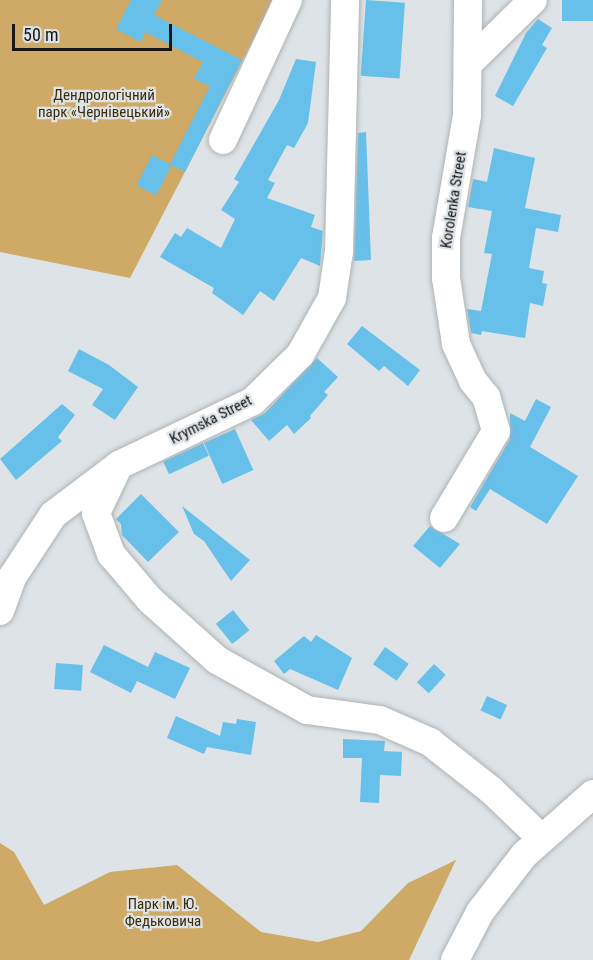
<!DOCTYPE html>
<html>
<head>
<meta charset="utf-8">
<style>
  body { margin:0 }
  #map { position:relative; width:593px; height:960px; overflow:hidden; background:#dde3e6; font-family:"Roboto Condensed",sans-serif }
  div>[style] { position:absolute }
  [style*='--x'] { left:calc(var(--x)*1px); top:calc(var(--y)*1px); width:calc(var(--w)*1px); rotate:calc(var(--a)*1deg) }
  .green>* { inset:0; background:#cfa966 }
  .building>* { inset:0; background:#66c0e9; transform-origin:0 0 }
  .roads { filter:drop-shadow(0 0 2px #adb2b5) drop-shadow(0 0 2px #adb2b5) }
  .minor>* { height:28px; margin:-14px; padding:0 14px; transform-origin:14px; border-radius:14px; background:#fff }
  span { translate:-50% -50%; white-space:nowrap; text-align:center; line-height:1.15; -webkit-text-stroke:4.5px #dde3e6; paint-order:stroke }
  .park-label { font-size:15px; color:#3c2b09 }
  .street-label { font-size:15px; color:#141617 }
  .scale { position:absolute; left:12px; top:24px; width:160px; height:27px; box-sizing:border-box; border:3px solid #141617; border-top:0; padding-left:8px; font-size:18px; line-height:21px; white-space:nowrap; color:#141617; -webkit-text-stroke:4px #dde3e6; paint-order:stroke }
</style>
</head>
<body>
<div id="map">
  <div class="green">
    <i style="clip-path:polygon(0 0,274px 0,130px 278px,0 252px)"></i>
    <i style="clip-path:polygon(0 843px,14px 852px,44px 905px,110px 872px,177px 865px,261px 932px,318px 942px,361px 931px,408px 883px,456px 860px,409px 960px,0 960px)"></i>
  </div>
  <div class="building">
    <i style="clip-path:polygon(131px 0,162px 0,154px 15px,242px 60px,185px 172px,170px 164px,210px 86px,194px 79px,203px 62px,145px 32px,141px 42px,116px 29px)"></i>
    <i style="left:366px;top:0;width:39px;height:76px;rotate:4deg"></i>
    <i style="left:562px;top:0;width:31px;height:21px"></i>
    <i style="clip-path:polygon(538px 19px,552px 28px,542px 45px,547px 48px,513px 106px,495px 96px,526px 33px)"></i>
    <i style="clip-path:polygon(296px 59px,316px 62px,308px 123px,294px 148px,287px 145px,268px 180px,275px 183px,267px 198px,315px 215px,311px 227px,323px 231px,320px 266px,301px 258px,274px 301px,260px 291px,243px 315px,212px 293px,214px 288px,160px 257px,175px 233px,181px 237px,187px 228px,221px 248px,235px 219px,221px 210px,239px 182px,234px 179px,279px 100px)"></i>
    <i style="clip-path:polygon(366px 132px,371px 260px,354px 261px,358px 133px)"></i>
    <i style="clip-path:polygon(494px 148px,535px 158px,525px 208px,561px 215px,558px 232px,536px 228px,529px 268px,544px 271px,542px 283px,547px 284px,543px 306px,530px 303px,525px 338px,482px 331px,481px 335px,471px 333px,467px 309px,481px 311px,492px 254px,484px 253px,492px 211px,468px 207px,473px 179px,487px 182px)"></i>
    <i style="left:152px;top:155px;width:22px;height:34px;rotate:27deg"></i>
    <i style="clip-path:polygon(362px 326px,420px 370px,408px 386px,384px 366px,379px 371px,347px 344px)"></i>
    <i style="clip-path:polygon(79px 349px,109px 365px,138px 387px,115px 420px,92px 405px,103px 389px,68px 371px)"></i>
    <i style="clip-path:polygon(317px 358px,338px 377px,324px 392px,328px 395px,310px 416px,311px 418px,294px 434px,287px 425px,269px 441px,251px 420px,265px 413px)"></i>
    <i style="clip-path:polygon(536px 399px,551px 407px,530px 447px,578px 476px,547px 524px,490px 489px,476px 511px,470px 507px,510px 439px,510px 413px,525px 421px)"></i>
    <i style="clip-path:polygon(62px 404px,75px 415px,58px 437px,62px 441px,16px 480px,0 459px)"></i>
    <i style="left:235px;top:429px;width:45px;height:34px;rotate:66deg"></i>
    <i style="left:203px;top:443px;width:14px;height:44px;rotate:65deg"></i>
    <i style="clip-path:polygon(141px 494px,179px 532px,148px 562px,122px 535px,121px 524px,116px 519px)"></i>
    <i style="clip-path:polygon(182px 506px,250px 560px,231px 581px,204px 541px,194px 534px)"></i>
    <i style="clip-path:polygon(430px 526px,460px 544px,440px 568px,413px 546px)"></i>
    <i style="left:233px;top:610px;width:26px;height:22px;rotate:51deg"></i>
    <i style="clip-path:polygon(316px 635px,352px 658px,338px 690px,290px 669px,284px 674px,274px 661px,304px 636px,311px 642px)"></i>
    <i style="clip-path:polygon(104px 645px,148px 667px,155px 652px,190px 668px,175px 699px,137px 681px,131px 693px,90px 672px)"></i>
    <i style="left:385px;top:647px;width:29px;height:21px;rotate:35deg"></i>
    <i style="left:56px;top:663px;width:27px;height:26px;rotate:4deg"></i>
    <i style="left:434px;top:664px;width:16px;height:25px;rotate:43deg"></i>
    <i style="left:487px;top:696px;width:22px;height:16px;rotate:24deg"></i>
    <i style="clip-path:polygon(176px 716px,220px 736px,223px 722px,236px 724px,237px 719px,256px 722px,251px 755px,207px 747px,204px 754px,167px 738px)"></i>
    <i style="clip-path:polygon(343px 739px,385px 741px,384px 751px,402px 752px,401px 776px,380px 775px,379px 803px,360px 802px,362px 758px,343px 758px)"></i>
  </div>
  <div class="roads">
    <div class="minor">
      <i style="--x:470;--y:62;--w:88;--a:-44.5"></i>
      <i style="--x:223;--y:140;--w:154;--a:-65.1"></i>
      <i style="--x:116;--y:471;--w:47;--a:115.5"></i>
      <i style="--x:96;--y:513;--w:44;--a:69.9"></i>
      <i style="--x:111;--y:554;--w:60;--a:49.7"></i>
      <i style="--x:150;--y:600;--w:90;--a:41.8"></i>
      <i style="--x:217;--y:660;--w:103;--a:29.1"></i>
      <i style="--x:307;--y:710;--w:74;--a:7.8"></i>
      <i style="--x:380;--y:720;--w:55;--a:23.7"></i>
      <i style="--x:430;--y:742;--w:78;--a:38.2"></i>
      <i style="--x:491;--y:790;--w:69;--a:43.8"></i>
      <i style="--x:444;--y:518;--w:101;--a:-59.1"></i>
      <i style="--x:496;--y:431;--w:35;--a:-106"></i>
      <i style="--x:486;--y:397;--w:21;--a:-129"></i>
      <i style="--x:473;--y:381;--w:41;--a:-114.7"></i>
      <i style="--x:456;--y:344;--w:67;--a:-98.6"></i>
      <i style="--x:446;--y:278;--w:40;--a:-90"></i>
      <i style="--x:446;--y:238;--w:125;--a:-80.3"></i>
      <i style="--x:467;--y:115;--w:115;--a:-89.5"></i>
      <i style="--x:0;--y:611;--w:37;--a:-70"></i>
      <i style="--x:13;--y:576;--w:73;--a:-56.7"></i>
      <i style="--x:53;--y:515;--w:83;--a:-37.1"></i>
      <i style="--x:119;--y:465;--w:148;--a:-25.5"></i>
      <i style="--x:253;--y:401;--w:66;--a:-44.4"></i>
      <i style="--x:300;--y:355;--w:65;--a:-60.7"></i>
      <i style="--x:332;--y:298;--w:48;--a:-81.5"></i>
      <i style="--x:339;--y:251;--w:251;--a:-88.6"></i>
      <i style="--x:455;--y:960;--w:54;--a:-62.5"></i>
      <i style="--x:480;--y:912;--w:72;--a:-52.3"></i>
      <i style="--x:524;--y:855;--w:92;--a:-41.5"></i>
    </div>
  </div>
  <div class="park-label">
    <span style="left:104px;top:104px">Дендрологічний<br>парк «Чернівецький»</span>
    <span style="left:163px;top:913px">Парк ім. Ю.<br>Федьковича</span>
  </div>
  <div class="street-label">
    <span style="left:454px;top:200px;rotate:-81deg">Korolenka Street</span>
    <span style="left:211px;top:420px;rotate:-27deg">Krymska Street</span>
  </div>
  <div class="scale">50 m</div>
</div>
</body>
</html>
